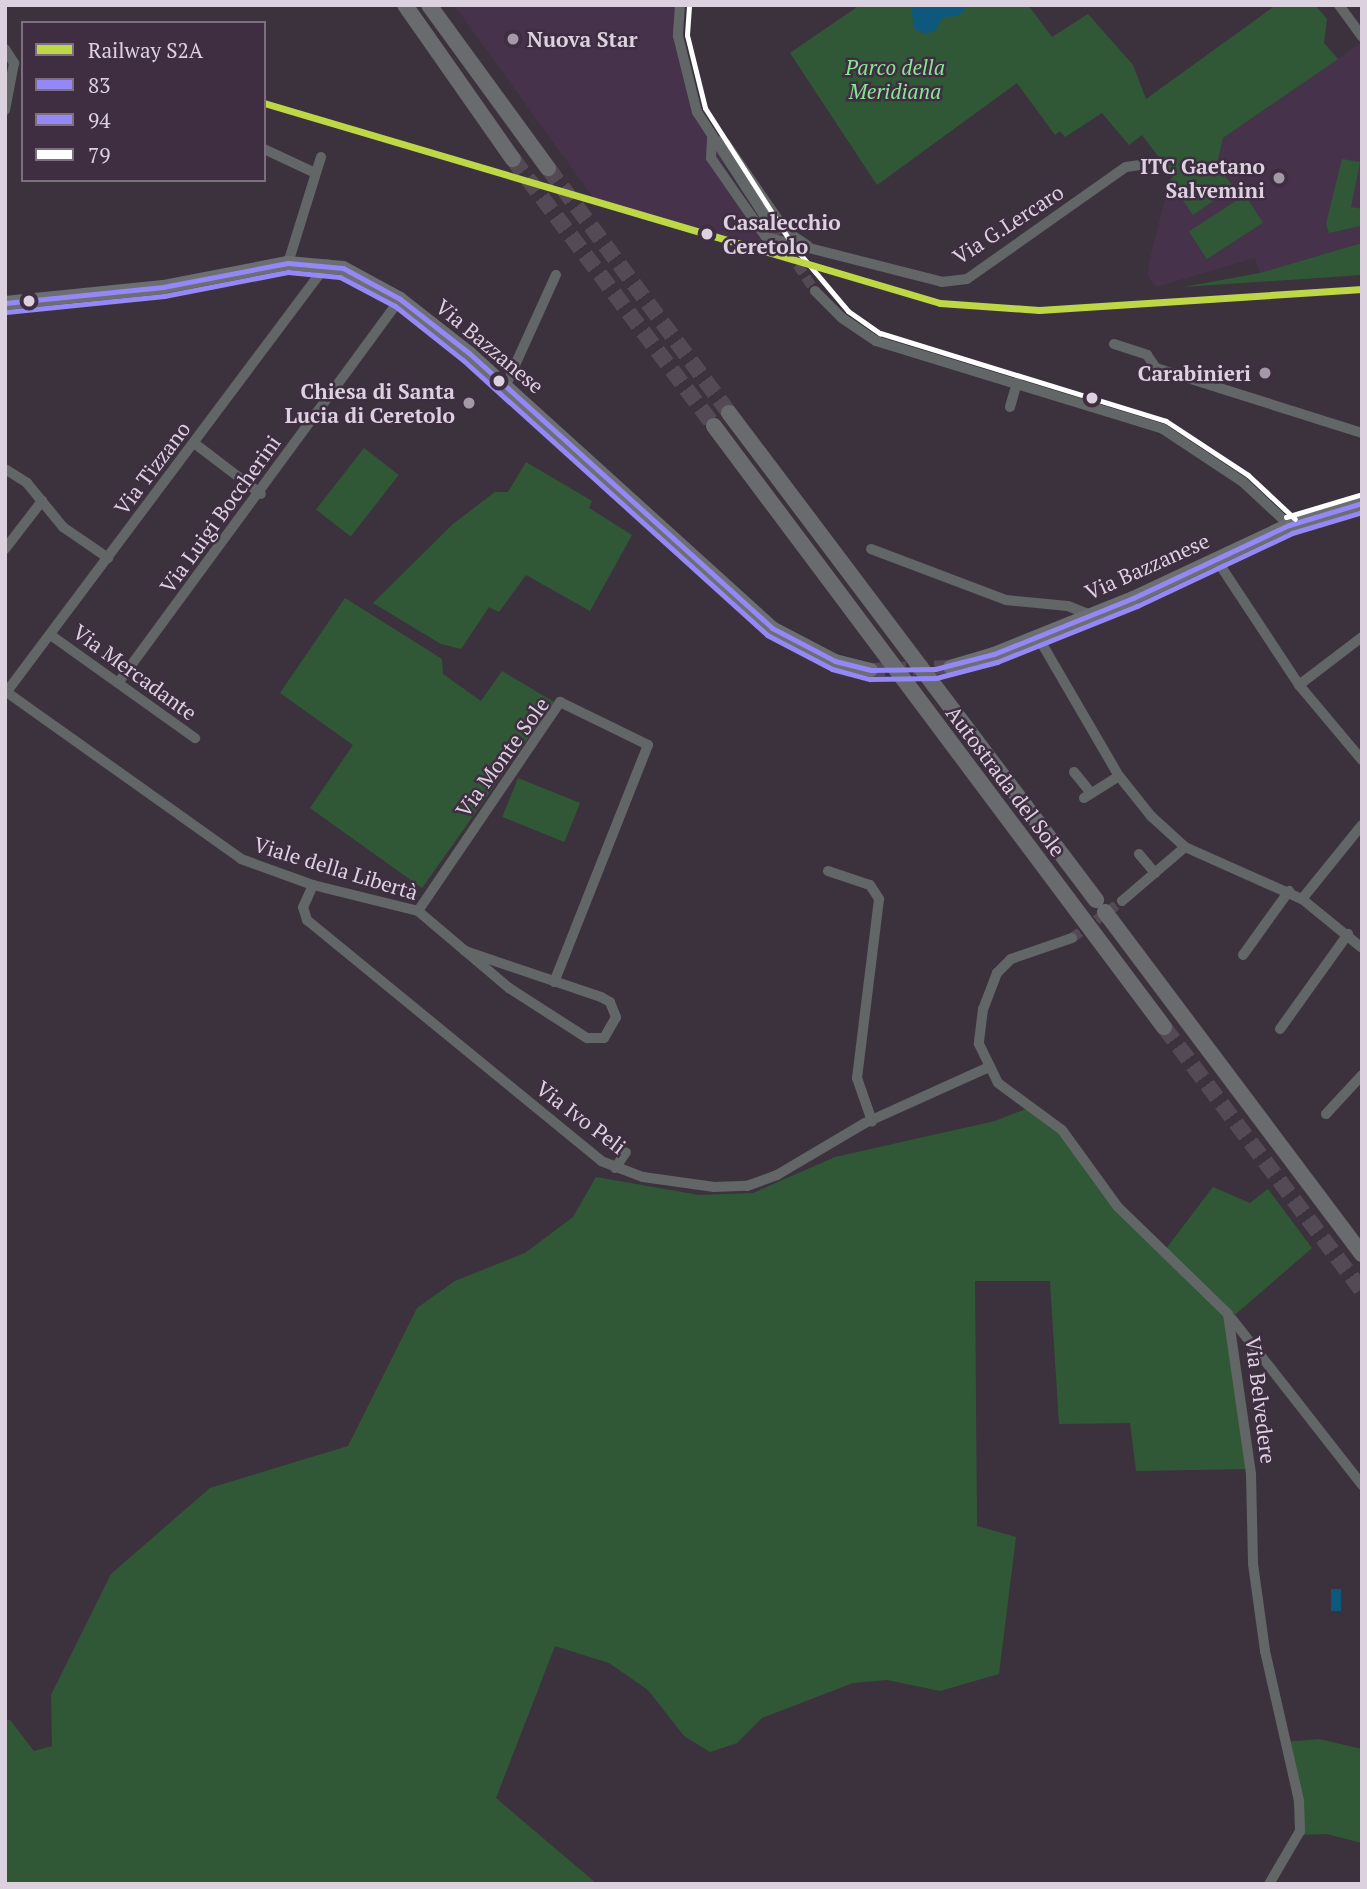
<!DOCTYPE html>
<html>
<head>
<meta charset="utf-8">
<style>
  body { margin:0 }
  #map { position:relative; width:1367px; height:1889px; overflow:hidden; background:#3c323e; font-family:"PT Serif",serif }
  div>[style] { position:absolute }
  [style*='--x'] { left:calc(var(--x)*1px); top:calc(var(--y)*1px); width:calc(var(--w)*1px); rotate:calc(var(--a)*1deg) }
  .built>* { inset:0; background:#46324a }
  .green>* { inset:0; background:#315836; transform-origin:0 0 }
  .water>* { inset:0; background:#0f587d; transform-origin:0 0 }
  .minor-tunnel>* { height:10px; margin-top:-5px; transform-origin:0; background:repeating-linear-gradient(90deg,#544a56 0 10px,transparent 0 15px) }
  .major-tunnel>* { height:14px; margin-top:-7px; transform-origin:0; background:repeating-linear-gradient(90deg,#544a56 0 14px,transparent 0 21px) }
  .highway-tunnel>* { height:16px; margin-top:-8px; transform-origin:0; background:repeating-linear-gradient(90deg,#544a56 0 16px,transparent 0 24px) }
  .minor>* { height:10px; margin:-5px; padding:0 5px; transform-origin:5px; border-radius:5px; background:#636667 }
  .major>* { height:14px; margin:-7px; padding:0 7px; transform-origin:7px; border-radius:7px; background:#6c6e71 }
  .highway>* { height:16px; margin:-8px; padding:0 8px; transform-origin:8px; border-radius:8px; background:#6a6b6e }
  .bus-1>* { height:5px; margin:-2.5px; padding:0 2.5px; transform-origin:2.5px; border-radius:2.5px; background:#9488f6 }
  .bus-2>* { height:5px; margin:-2.5px; padding:0 2.5px; transform-origin:2.5px; border-radius:2.5px; background:#9488f6 }
  .bus-3>* { height:5px; margin:-2.5px; padding:0 2.5px; transform-origin:2.5px; border-radius:2.5px; background:#fff }
  .rail-1>* { height:7px; margin:-3.5px; padding:0 3.5px; transform-origin:3.5px; border-radius:3.5px; background:#bed747 }
  .dots>* { width:19px; height:19px; translate:-50% -50%; box-sizing:border-box; border:4px solid #3f2e42; border-radius:50% }
  span { translate:-50% -50%; white-space:nowrap; text-align:center; line-height:1.15; -webkit-text-stroke:5px #3f2e42; paint-order:stroke }
  .poi-label { font-size:21px; color:#dcd1de; font-weight:700 }
  .left { translate:0 -50%; text-align:left }
  .right { translate:-100% -50%; text-align:right }
  .park-label { font-size:21px; color:#88e793; font-style:italic }
  .stop-label { font-size:21px; color:#dcd1de; font-weight:700 }
  .street-label { font-size:21px; color:#dcd1de }
  .frame { position:absolute; inset:0; border:7px solid #dcd1de; pointer-events:none }
  .legend { position:absolute; left:21px; top:21px; width:245px; height:161px; box-sizing:border-box; background:#3f2e42; border:2px solid #7e6f80; margin:0; padding:9px 12px; list-style:none; font-size:21px; color:#dcd1de }
  .legend li { display:flex; align-items:center; gap:14px; height:35px }
  .legend b { width:35px; border:2px solid #7e6f80 }
</style>
</head>
<body>
<div id="map">
  <div class="built">
    <i style="clip-path:polygon(454px 5px,676px 5px,674px 43px,696px 108px,726px 170px,791px 264px,597px 203px)"></i>
    <i style="clip-path:polygon(1362px 42px,1362px 243px,1260px 273px,1255px 258px,1156px 287px,1148px 276px,1149px 262px,1166px 195px,1217px 164px,1223px 138px)"></i>
  </div>
  <div class="green">
    <i style="clip-path:polygon(860px 5px,1028px 5px,1052px 37px,1088px 14px,1133px 65px,1146px 99px,1276px 5px,1315px 5px,1327px 19px,1324px 43px,1338px 59px,1223px 138px,1217px 164px,1233px 187px,1193px 215px,1177px 192px,1165px 187px,1173px 176px,1142px 135px,1129px 145px,1102px 113px,1065px 137px,1060px 131px,1055px 135px,1017px 83px,877px 185px,790px 53px)"></i>
    <i style="clip-path:polygon(1342px 159px,1360px 162px,1351px 207px,1362px 209px,1362px 231px,1360px 226px,1329px 233px,1326px 224px)"></i>
    <i style="left:1245px;top:195px;width:33px;height:67px;rotate:57deg"></i>
    <i style="clip-path:polygon(1362px 243px,1362px 275px,1183px 287px,1260px 273px)"></i>
    <i style="left:364px;top:448px;width:44px;height:78px;rotate:38deg"></i>
    <i style="clip-path:polygon(526px 462px,592px 501px,589px 508px,632px 535px,590px 611px,526px 575px,499px 612px,489px 607px,461px 649px,441px 644px,373px 603px,453px 524px,495px 492px,508px 492px)"></i>
    <i style="clip-path:polygon(345px 598px,442px 659px,443px 674px,481px 701px,502px 671px,554px 702px,422px 888px,310px 808px,353px 745px,280px 693px)"></i>
    <i style="left:518px;top:778px;width:67px;height:42px;rotate:22deg"></i>
    <i style="clip-path:polygon(1031px 1107px,1061px 1129px,1162px 1254px,1213px 1187px,1250px 1203px,1268px 1189px,1312px 1248px,1230px 1319px,1249px 1469px,1136px 1471px,1130px 1423px,1059px 1424px,1050px 1281px,975px 1281px,977px 1526px,1016px 1537px,999px 1674px,940px 1691px,887px 1680px,853px 1683px,762px 1718px,737px 1743px,710px 1752px,684px 1736px,648px 1690px,609px 1663px,555px 1646px,496px 1798px,597px 1884px,5px 1884px,5px 1720px,10px 1720px,34px 1751px,52px 1746px,51px 1695px,111px 1574px,210px 1488px,348px 1446px,417px 1308px,455px 1281px,525px 1253px,573px 1217px,596px 1177px,699px 1195px,753px 1193px,835px 1157px,995px 1121px)"></i>
    <i style="clip-path:polygon(1319px 1739px,1362px 1749px,1362px 1843px,1327px 1834px,1299px 1835px,1284px 1742px)"></i>
  </div>
  <div class="water">
    <i style="clip-path:polygon(911px 5px,969px 5px,958px 16px,943px 17px,936px 30px,926px 34px,914px 29px)"></i>
    <i style="left:1331px;top:1589px;width:10px;height:22px"></i>
  </div>
  <div class="minor-tunnel">
    <i style="--x:764;--y:215;--w:92;--a:56.1"></i>
    <i style="--x:1072;--y:938;--w:62;--a:-36.5"></i>
  </div>
  <div class="major-tunnel">
    <i style="--x:871;--y:670;--w:79;--a:-2.2"></i>
  </div>
  <div class="highway-tunnel">
    <i style="--x:513;--y:159;--w:334;--a:53"></i>
    <i style="--x:548;--y:168;--w:305;--a:53.5"></i>
    <i style="--x:1164;--y:1027;--w:330;--a:53.1"></i>
  </div>
  <div class="minor">
    <i style="--x:680;--y:5;--w:31;--a:94"></i>
    <i style="--x:678;--y:36;--w:78;--a:76"></i>
    <i style="--x:697;--y:112;--w:123;--a:57"></i>
    <i style="--x:1339;--y:5;--w:39;--a:54"></i>
    <i style="--x:5;--y:49;--w:17;--a:57"></i>
    <i style="--x:14;--y:63;--w:48;--a:100.8"></i>
    <i style="--x:264;--y:149;--w:56;--a:25.2"></i>
    <i style="--x:808;--y:246;--w:27;--a:-146"></i>
    <i style="--x:786;--y:231;--w:106;--a:-124.6"></i>
    <i style="--x:726;--y:144;--w:15;--a:-160"></i>
    <i style="--x:712;--y:139;--w:19;--a:93"></i>
    <i style="--x:711;--y:158;--w:96;--a:55.2"></i>
    <i style="--x:766;--y:237;--w:182;--a:14.3"></i>
    <i style="--x:942;--y:282;--w:25;--a:-7"></i>
    <i style="--x:967;--y:279;--w:194;--a:-35.2"></i>
    <i style="--x:1126;--y:167;--w:14;--a:-8"></i>
    <i style="--x:288;--y:263;--w:111;--a:-72.7"></i>
    <i style="--x:815;--y:291;--w:38;--a:45"></i>
    <i style="--x:842;--y:318;--w:41;--a:34.1"></i>
    <i style="--x:876;--y:341;--w:300;--a:17"></i>
    <i style="--x:1163;--y:429;--w:96;--a:33.5"></i>
    <i style="--x:1243;--y:482;--w:63;--a:43.1"></i>
    <i style="--x:1114;--y:344;--w:35;--a:18"></i>
    <i style="--x:1147;--y:355;--w:16;--a:55"></i>
    <i style="--x:1156;--y:368;--w:216;--a:17.5"></i>
    <i style="--x:506;--y:385;--w:121;--a:-65.6"></i>
    <i style="--x:1010;--y:407;--w:26;--a:-74"></i>
    <i style="--x:194;--y:443;--w:84;--a:37.3"></i>
    <i style="--x:5;--y:469;--w:26;--a:32"></i>
    <i style="--x:27;--y:483;--w:57;--a:50.7"></i>
    <i style="--x:63;--y:527;--w:55;--a:34.6"></i>
    <i style="--x:5;--y:549;--w:61;--a:-52.4"></i>
    <i style="--x:871;--y:549;--w:144;--a:20.7"></i>
    <i style="--x:1006;--y:600;--w:62;--a:5.5"></i>
    <i style="--x:1068;--y:606;--w:24;--a:22"></i>
    <i style="--x:1216;--y:559;--w:151;--a:56.6"></i>
    <i style="--x:1299;--y:685;--w:98;--a:50"></i>
    <i style="--x:52;--y:636;--w:176;--a:35.5"></i>
    <i style="--x:1038;--y:637;--w:161;--a:59.8"></i>
    <i style="--x:1119;--y:776;--w:51;--a:51.3"></i>
    <i style="--x:1151;--y:816;--w:46;--a:42.4"></i>
    <i style="--x:1185;--y:847;--w:128;--a:24"></i>
    <i style="--x:1302;--y:899;--w:77;--a:39.2"></i>
    <i style="--x:118;--y:683;--w:476;--a:-53.7"></i>
    <i style="--x:1299;--y:685;--w:79;--a:-37.3"></i>
    <i style="--x:5;--y:691;--w:290;--a:35.4"></i>
    <i style="--x:241;--y:859;--w:77;--a:19.9"></i>
    <i style="--x:313;--y:885;--w:108;--a:13.9"></i>
    <i style="--x:418;--y:911;--w:119;--a:40.2"></i>
    <i style="--x:509;--y:988;--w:93;--a:32.7"></i>
    <i style="--x:587;--y:1038;--w:17;--a:0"></i>
    <i style="--x:604;--y:1038;--w:24;--a:-60"></i>
    <i style="--x:616;--y:1017;--w:16;--a:-112"></i>
    <i style="--x:610;--y:1002;--w:10;--a:-151"></i>
    <i style="--x:601;--y:997;--w:144;--a:-161.3"></i>
    <i style="--x:5;--y:694;--w:537;--a:-53.17"></i>
    <i style="--x:1074;--y:772;--w:27;--a:51"></i>
    <i style="--x:1084;--y:798;--w:41;--a:-32.2"></i>
    <i style="--x:1139;--y:854;--w:25;--a:50"></i>
    <i style="--x:828;--y:871;--w:44;--a:18.4"></i>
    <i style="--x:870;--y:885;--w:17;--a:57"></i>
    <i style="--x:879;--y:899;--w:180;--a:97"></i>
    <i style="--x:857;--y:1078;--w:46;--a:70.8"></i>
    <i style="--x:313;--y:885;--w:24;--a:114"></i>
    <i style="--x:303;--y:907;--w:14;--a:73"></i>
    <i style="--x:307;--y:920;--w:380;--a:39.3"></i>
    <i style="--x:601;--y:1161;--w:45;--a:20.9"></i>
    <i style="--x:643;--y:1177;--w:72;--a:8"></i>
    <i style="--x:714;--y:1187;--w:33;--a:-2"></i>
    <i style="--x:747;--y:1186;--w:32;--a:-20"></i>
    <i style="--x:777;--y:1175;--w:102;--a:-30.6"></i>
    <i style="--x:865;--y:1123;--w:134;--a:-24.3"></i>
    <i style="--x:1302;--y:899;--w:95;--a:-51"></i>
    <i style="--x:1122;--y:901;--w:83;--a:-40.6"></i>
    <i style="--x:418;--y:911;--w:253;--a:-55.8"></i>
    <i style="--x:560;--y:702;--w:98;--a:26"></i>
    <i style="--x:648;--y:745;--w:255;--a:111.6"></i>
    <i style="--x:1072;--y:938;--w:65;--a:161"></i>
    <i style="--x:1011;--y:959;--w:20;--a:135"></i>
    <i style="--x:997;--y:973;--w:39;--a:111"></i>
    <i style="--x:983;--y:1009;--w:35;--a:97"></i>
    <i style="--x:979;--y:1044;--w:43;--a:64"></i>
    <i style="--x:998;--y:1083;--w:79;--a:36.3"></i>
    <i style="--x:1062;--y:1130;--w:95;--a:54"></i>
    <i style="--x:1118;--y:1207;--w:153;--a:44.2"></i>
    <i style="--x:1228;--y:1314;--w:162;--a:81.8"></i>
    <i style="--x:1251;--y:1474;--w:90;--a:88.7"></i>
    <i style="--x:1253;--y:1564;--w:88;--a:82.1"></i>
    <i style="--x:1265;--y:1651;--w:154;--a:77.2"></i>
    <i style="--x:1299;--y:1801;--w:30;--a:88"></i>
    <i style="--x:1300;--y:1831;--w:61;--a:120.3"></i>
    <i style="--x:1243;--y:955;--w:79;--a:-54.3"></i>
    <i style="--x:1280;--y:1029;--w:117;--a:-54.4"></i>
    <i style="--x:1326;--y:1114;--w:53;--a:-47.3"></i>
    <i style="--x:615;--y:1168;--w:19;--a:-55"></i>
    <i style="--x:1232;--y:1319;--w:211;--a:51.9"></i>
  </div>
  <div class="major">
    <i style="--x:5;--y:303;--w:159;--a:-5.8"></i>
    <i style="--x:163;--y:287;--w:127;--a:-10.9"></i>
    <i style="--x:288;--y:263;--w:55;--a:5.2"></i>
    <i style="--x:343;--y:268;--w:65;--a:28.5"></i>
    <i style="--x:400;--y:299;--w:88;--a:38"></i>
    <i style="--x:469;--y:353;--w:409;--a:42.2"></i>
    <i style="--x:772;--y:628;--w:71;--a:27.6"></i>
    <i style="--x:835;--y:661;--w:37;--a:14"></i>
    <i style="--x:950;--y:667;--w:46;--a:-16.5"></i>
    <i style="--x:994;--y:654;--w:150;--a:-21.9"></i>
    <i style="--x:1133;--y:598;--w:172;--a:-25.1"></i>
    <i style="--x:1289;--y:525;--w:76;--a:-16.8"></i>
  </div>
  <div class="highway">
    <i style="--x:405;--y:5;--w:188;--a:55"></i>
    <i style="--x:429;--y:5;--w:202;--a:53.9"></i>
    <i style="--x:729;--y:413;--w:610;--a:53"></i>
    <i style="--x:714;--y:426;--w:751;--a:53.18"></i>
    <i style="--x:1105;--y:912;--w:428;--a:53.1"></i>
  </div>
  <div class="bus-1">
    <i style="--x:5;--y:303;--w:159;--a:-5.8"></i>
    <i style="--x:163;--y:287;--w:127;--a:-10.9"></i>
    <i style="--x:288;--y:263;--w:55;--a:5.2"></i>
    <i style="--x:343;--y:268;--w:65;--a:28.5"></i>
    <i style="--x:400;--y:299;--w:88;--a:38"></i>
    <i style="--x:469;--y:353;--w:409;--a:42.2"></i>
    <i style="--x:772;--y:628;--w:71;--a:27.6"></i>
    <i style="--x:835;--y:661;--w:37;--a:14"></i>
    <i style="--x:871;--y:670;--w:64;--a:-0.9"></i>
    <i style="--x:935;--y:669;--w:61;--a:-14.3"></i>
    <i style="--x:994;--y:654;--w:150;--a:-21.9"></i>
    <i style="--x:1133;--y:598;--w:172;--a:-25.1"></i>
    <i style="--x:1289;--y:525;--w:76;--a:-16.8"></i>
  </div>
  <div class="bus-2">
    <i style="--x:6;--y:312;--w:159;--a:-5.8"></i>
    <i style="--x:164;--y:296;--w:126;--a:-11"></i>
    <i style="--x:288;--y:272;--w:52;--a:5.5"></i>
    <i style="--x:340;--y:277;--w:62;--a:27.8"></i>
    <i style="--x:395;--y:306;--w:87;--a:38.5"></i>
    <i style="--x:463;--y:360;--w:410;--a:42.1"></i>
    <i style="--x:767;--y:635;--w:73;--a:27.6"></i>
    <i style="--x:832;--y:669;--w:39;--a:15"></i>
    <i style="--x:870;--y:679;--w:66;--a:-0.9"></i>
    <i style="--x:936;--y:678;--w:63;--a:-14.7"></i>
    <i style="--x:997;--y:662;--w:151;--a:-21.8"></i>
    <i style="--x:1137;--y:606;--w:171;--a:-25.2"></i>
    <i style="--x:1292;--y:533;--w:73;--a:-16.7"></i>
  </div>
  <div class="bus-3">
    <i style="--x:689;--y:6;--w:29;--a:94"></i>
    <i style="--x:687;--y:35;--w:75;--a:76.1"></i>
    <i style="--x:705;--y:108;--w:165;--a:57.4"></i>
    <i style="--x:794;--y:247;--w:84;--a:49.8"></i>
    <i style="--x:848;--y:311;--w:39;--a:35"></i>
    <i style="--x:880;--y:333;--w:299;--a:17.1"></i>
    <i style="--x:1166;--y:421;--w:98;--a:33.4"></i>
    <i style="--x:1248;--y:475;--w:64;--a:43.1"></i>
    <i style="--x:1286;--y:517;--w:76;--a:-16.8"></i>
  </div>
  <div class="rail-1">
    <i style="--x:264;--y:103;--w:705;--a:16.48"></i>
    <i style="--x:940;--y:303;--w:99;--a:4"></i>
    <i style="--x:1039;--y:310;--w:324;--a:-3.7"></i>
  </div>
  <div class="dots">
    <i style="left:513px;top:39px;background:#a499a6"></i>
    <i style="left:1279px;top:178px;background:#a499a6"></i>
    <i style="left:707px;top:234px;background:#dcd1de"></i>
    <i style="left:29px;top:301px;background:#dcd1de"></i>
    <i style="left:1265px;top:373px;background:#a499a6"></i>
    <i style="left:499px;top:381px;background:#dcd1de"></i>
    <i style="left:1092px;top:398px;background:#dcd1de"></i>
    <i style="left:469px;top:403px;background:#a499a6"></i>
  </div>
  <div class="poi-label">
    <span class="left" style="left:527px;top:39px">Nuova Star</span>
    <span class="right" style="left:1265px;top:178px">ITC Gaetano<br>Salvemini</span>
    <span class="right" style="left:1251px;top:373px">Carabinieri</span>
    <span class="right" style="left:455px;top:403px">Chiesa di Santa<br>Lucia di Ceretolo</span>
  </div>
  <div class="park-label">
    <span style="left:895px;top:79px">Parco della<br>Meridiana</span>
  </div>
  <div class="stop-label">
    <span class="left" style="left:723px;top:234px">Casalecchio<br>Ceretolo</span>
  </div>
  <div class="street-label">
    <span style="left:1008px;top:224px;rotate:-33deg">Via G.Lercaro</span>
    <span style="left:490px;top:346px;rotate:40deg">Via Bazzanese</span>
    <span style="left:152px;top:468px;rotate:-53deg">Via Tizzano</span>
    <span style="left:220px;top:514px;rotate:-54deg">Via Luigi Boccherini</span>
    <span style="left:1147px;top:566px;rotate:-24deg">Via Bazzanese</span>
    <span style="left:135px;top:672px;rotate:36deg">Via Mercadante</span>
    <span style="left:502px;top:757px;rotate:-54deg">Via Monte Sole</span>
    <span style="left:1006px;top:781px;rotate:53deg">Autostrada del Sole</span>
    <span style="left:336px;top:868px;rotate:17deg">Viale della Libertà</span>
    <span style="left:581px;top:1117px;rotate:37deg">Via Ivo Peli</span>
    <span style="left:1261px;top:1400px;rotate:83deg">Via Belvedere</span>
  </div>
  <div class="frame"></div>
  <ul class="legend">
  <li><b style="height:9px;background:#bed747"></b>Railway S2A</li>
  <li><b style="height:9px;background:#9488f6"></b>83</li>
  <li><b style="height:9px;background:#9488f6"></b>94</li>
  <li><b style="height:9px;background:#fff"></b>79</li>
  </ul>
</div>
</body>
</html>
